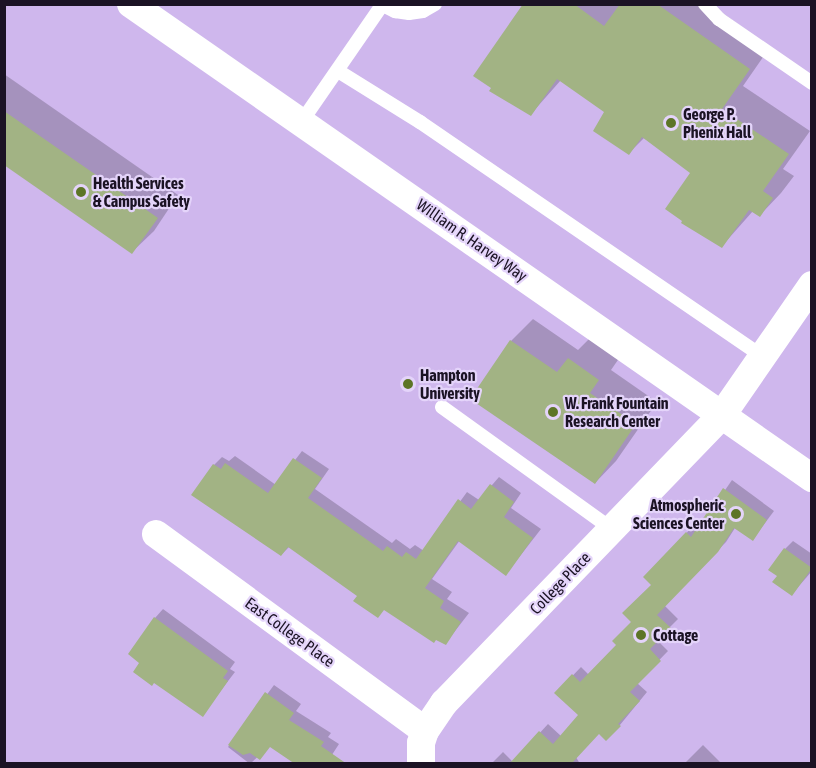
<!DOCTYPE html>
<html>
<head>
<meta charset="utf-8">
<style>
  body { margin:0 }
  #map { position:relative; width:816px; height:768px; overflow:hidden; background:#d9c5f4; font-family:"Asap Condensed",sans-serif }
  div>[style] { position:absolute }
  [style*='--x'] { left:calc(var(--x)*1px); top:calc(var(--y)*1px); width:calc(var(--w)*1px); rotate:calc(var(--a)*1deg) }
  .built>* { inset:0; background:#cfb7ed; transform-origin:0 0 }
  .shadow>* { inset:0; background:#0003 }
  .building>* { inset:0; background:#a2b384 }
  .service>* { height:14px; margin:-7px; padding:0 7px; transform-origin:7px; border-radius:7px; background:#fff }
  .minor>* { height:28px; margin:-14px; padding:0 14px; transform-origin:14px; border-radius:14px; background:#fff }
  .dots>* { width:16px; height:16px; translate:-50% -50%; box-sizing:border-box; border:3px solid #e4d4fa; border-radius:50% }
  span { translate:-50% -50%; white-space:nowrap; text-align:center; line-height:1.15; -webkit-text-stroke:4.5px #e4d4fa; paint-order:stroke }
  .poi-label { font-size:16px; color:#1b1324; font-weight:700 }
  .left { translate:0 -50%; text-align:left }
  .right { translate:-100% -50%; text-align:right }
  .street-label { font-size:16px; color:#1b1324 }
  .frame { position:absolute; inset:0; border:6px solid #1b1324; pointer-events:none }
</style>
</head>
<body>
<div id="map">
  <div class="built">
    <i style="left:5px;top:5px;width:806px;height:758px"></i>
  </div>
  <div class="shadow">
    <i style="clip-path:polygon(525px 4px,710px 4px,770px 47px,743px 86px,810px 131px,783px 169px,794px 176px,781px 193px,760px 215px,753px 211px,722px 246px,692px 173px,644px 138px,629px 153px,606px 111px,561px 80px,531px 114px)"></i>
    <i style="clip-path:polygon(4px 74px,178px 195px,154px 231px,132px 252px,4px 163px)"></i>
    <i style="clip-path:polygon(533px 319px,578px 350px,591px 337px,620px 357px,611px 370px,657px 402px,616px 461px,595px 483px,511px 341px)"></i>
    <i style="clip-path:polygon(302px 451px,329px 469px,315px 489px,392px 543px,396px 539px,410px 549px,415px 545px,424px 551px,467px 492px,479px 500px,499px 477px,521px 493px,511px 508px,541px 529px,506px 574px,460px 540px,432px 579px,452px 592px,447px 599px,469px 613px,445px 644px,359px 595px,290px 546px,281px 555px,214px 465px,222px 457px,229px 461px,235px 456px,276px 485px)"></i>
    <i style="clip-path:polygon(732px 480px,774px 511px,753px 539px,735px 528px,726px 542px,664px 605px,678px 619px,657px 640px,668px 651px,637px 683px,647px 692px,615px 731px,599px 732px,576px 757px,580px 764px,491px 764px,503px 752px,513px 762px,548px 724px,561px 736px,580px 715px,557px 692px,581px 667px,589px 675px,618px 645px,653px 584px,645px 577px,695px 524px,699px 528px)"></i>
    <i style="clip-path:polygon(793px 541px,812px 554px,812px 571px,792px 594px,779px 575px,785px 549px)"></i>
    <i style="clip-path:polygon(163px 609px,235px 662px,230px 669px,235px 672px,202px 715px,141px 662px,155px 618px)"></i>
    <i style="clip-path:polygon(274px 685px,301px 704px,296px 711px,331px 733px,328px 737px,339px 744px,326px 764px,270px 745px,250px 764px,228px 747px)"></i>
    <i style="clip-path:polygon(703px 745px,722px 764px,684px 764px)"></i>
  </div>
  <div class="building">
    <i style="clip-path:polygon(523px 4px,574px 4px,604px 26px,620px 4px,657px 4px,750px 69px,722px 109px,789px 154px,763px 191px,773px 198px,760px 217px,749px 210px,722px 248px,681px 223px,682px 221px,665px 209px,690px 173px,642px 137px,629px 155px,593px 131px,604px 112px,557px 79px,531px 116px,489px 91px,491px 88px,473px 76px)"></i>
    <i style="clip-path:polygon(4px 111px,158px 218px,132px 254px,4px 165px)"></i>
    <i style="clip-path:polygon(510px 340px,557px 372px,568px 358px,599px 380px,590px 393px,636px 424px,595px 484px,470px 399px)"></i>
    <i style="clip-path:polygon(293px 458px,322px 478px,308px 498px,383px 551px,387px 546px,402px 557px,406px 552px,416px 559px,458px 499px,471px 509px,490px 484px,514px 502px,504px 517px,533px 538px,506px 576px,458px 541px,425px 588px,444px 601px,440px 608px,461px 622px,446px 645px,436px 640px,434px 643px,384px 610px,378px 618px,353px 601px,357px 596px,288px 547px,281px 556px,191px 495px,213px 464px,221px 469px,225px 463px,268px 493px)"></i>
    <i style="clip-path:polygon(723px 488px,767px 520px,753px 541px,734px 528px,718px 552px,657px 615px,671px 628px,650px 649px,661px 661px,630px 692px,640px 701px,618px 724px,621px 726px,606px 741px,599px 734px,573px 762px,574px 764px,509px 764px,539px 731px,553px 744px,578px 715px,554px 693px,572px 674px,580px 682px,616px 645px,612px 641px,631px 622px,622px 613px,651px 585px,643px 577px,686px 532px,691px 537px)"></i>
    <i style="clip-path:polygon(784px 548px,812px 568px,792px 596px,772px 582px,777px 576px,768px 570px)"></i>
    <i style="clip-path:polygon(154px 617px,228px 671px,223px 678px,228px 681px,203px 717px,154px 683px,152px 686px,133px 672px,139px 663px,128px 654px)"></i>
    <i style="clip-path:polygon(265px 692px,294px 713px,289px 720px,324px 742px,321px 746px,347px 764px,295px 764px,270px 747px,260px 760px,250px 753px,243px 755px,228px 745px)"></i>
  </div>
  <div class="service">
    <i style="--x:381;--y:4;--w:16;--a:27"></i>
    <i style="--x:395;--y:11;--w:14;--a:8"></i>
    <i style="--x:409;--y:13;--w:14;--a:-8"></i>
    <i style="--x:423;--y:11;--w:14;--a:-30"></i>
    <i style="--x:705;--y:4;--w:21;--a:47"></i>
    <i style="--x:719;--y:19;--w:113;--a:34.5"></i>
    <i style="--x:338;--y:71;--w:97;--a:31.9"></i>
    <i style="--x:420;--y:122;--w:416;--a:34.4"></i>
    <i style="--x:302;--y:121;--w:141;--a:-55.4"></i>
    <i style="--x:442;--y:407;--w:209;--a:35.7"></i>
  </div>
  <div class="minor">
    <i style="--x:131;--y:4;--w:830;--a:34.84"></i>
    <i style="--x:156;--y:534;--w:333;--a:36.2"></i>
    <i style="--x:421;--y:764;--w:21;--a:-90"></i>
    <i style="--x:421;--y:743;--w:13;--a:-72"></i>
    <i style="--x:425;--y:731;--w:34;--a:-56"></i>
    <i style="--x:444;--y:703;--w:400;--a:-46"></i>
    <i style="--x:722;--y:415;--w:158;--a:-55.3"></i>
  </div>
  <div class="dots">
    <i style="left:671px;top:123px;background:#5d7527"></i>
    <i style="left:81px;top:192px;background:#5d7527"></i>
    <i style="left:408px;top:384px;background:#5d7527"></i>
    <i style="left:553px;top:412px;background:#5d7527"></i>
    <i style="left:736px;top:514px;background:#5d7527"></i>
    <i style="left:641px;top:635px;background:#5d7527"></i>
  </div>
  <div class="poi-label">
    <span class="left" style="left:683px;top:123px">George P.<br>Phenix Hall</span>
    <span class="left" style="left:93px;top:192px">Health Services<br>&amp; Campus Safety</span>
    <span class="left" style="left:420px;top:384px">Hampton<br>University</span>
    <span class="left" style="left:565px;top:412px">W. Frank Fountain<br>Research Center</span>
    <span class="right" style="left:724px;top:514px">Atmospheric<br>Sciences Center</span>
    <span class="left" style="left:653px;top:635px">Cottage</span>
  </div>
  <div class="street-label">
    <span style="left:472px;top:240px;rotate:35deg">William R. Harvey Way</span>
    <span style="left:560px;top:583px;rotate:-46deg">College Place</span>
    <span style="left:290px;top:632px;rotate:36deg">East College Place</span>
  </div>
  <div class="frame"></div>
</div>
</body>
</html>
